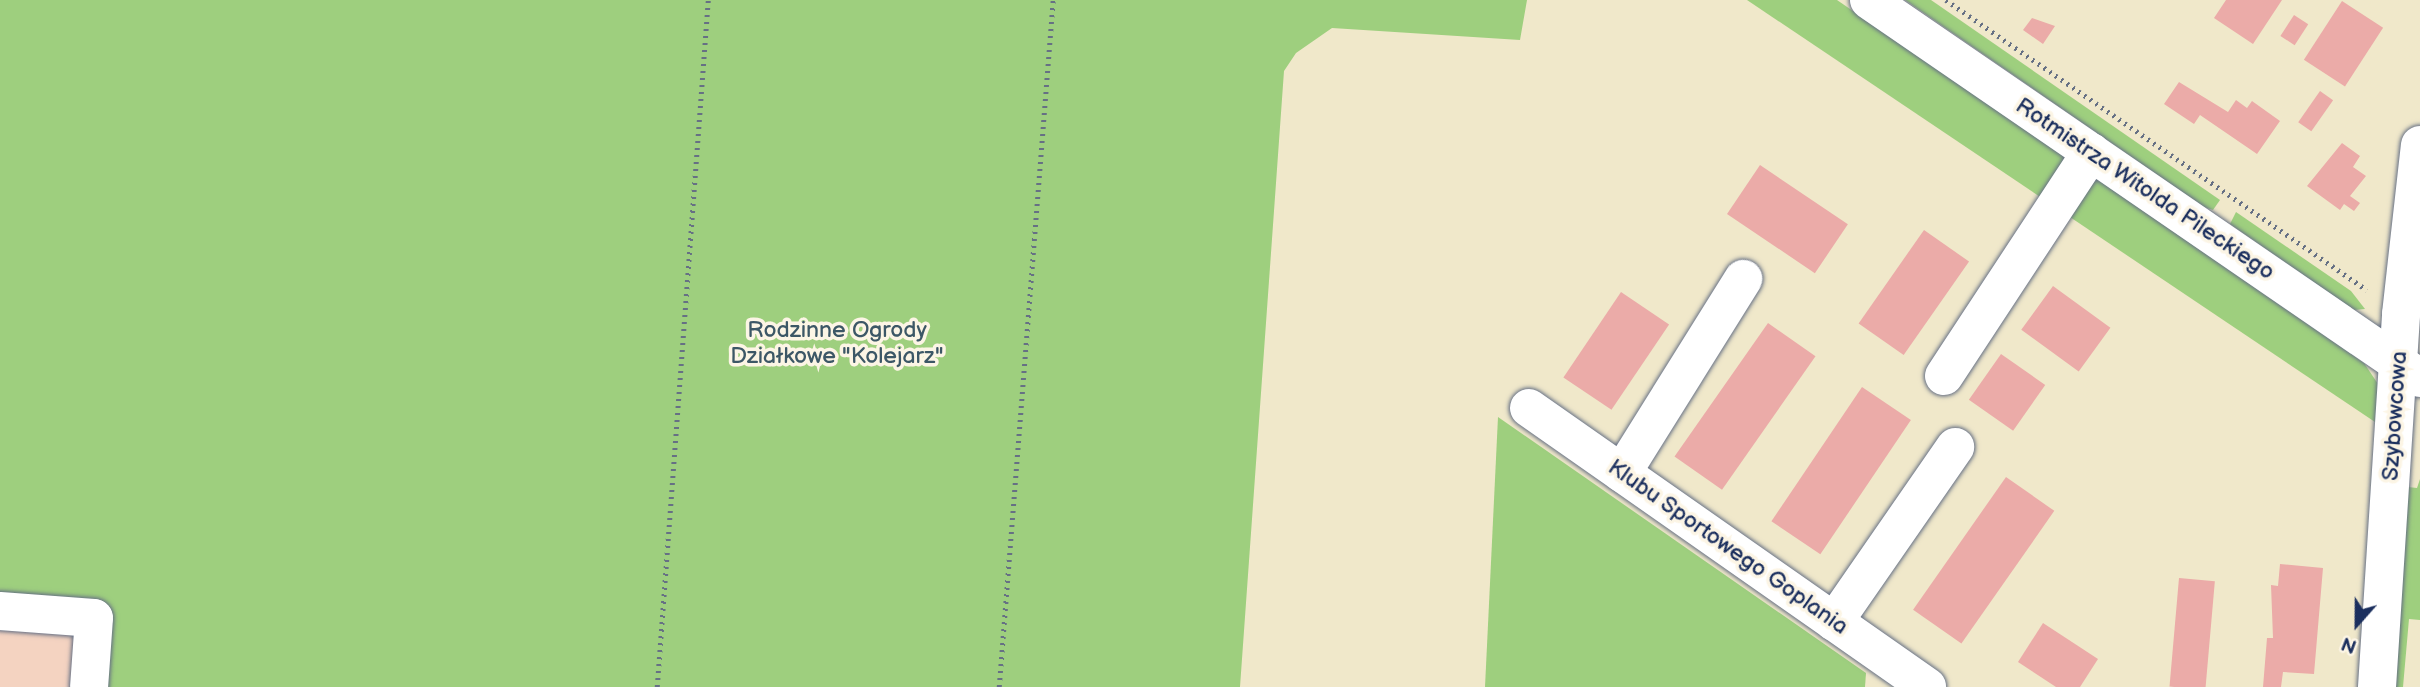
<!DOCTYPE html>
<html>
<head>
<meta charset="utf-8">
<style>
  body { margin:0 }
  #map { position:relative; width:2420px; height:687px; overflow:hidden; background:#f0e8ca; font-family:"Balsamiq Sans",sans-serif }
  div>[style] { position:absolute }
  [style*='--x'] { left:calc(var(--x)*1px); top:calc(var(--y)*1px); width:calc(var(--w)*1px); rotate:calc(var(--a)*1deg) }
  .built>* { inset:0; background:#f4d3c1 }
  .green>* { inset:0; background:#9ecf7e }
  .building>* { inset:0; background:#ebaba8; transform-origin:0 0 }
  .path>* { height:4.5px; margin-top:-2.25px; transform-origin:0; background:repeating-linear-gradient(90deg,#667084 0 2px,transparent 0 7px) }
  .roads { filter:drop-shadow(0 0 2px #667084) drop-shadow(0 0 2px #667084) }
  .minor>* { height:38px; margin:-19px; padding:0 19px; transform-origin:19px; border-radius:19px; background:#fff }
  span { translate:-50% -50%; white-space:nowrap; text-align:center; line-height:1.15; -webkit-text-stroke:7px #fcf5e5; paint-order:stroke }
  .street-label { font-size:23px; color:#1b2f5e }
  .park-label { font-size:23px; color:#3c5766 }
  .north { position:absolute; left:2322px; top:589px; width:70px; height:70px; -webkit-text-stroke:5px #fcf5e5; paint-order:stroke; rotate:201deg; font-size:19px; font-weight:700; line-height:28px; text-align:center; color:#1b2f5e }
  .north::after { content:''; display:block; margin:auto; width:24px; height:32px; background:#1b2f5e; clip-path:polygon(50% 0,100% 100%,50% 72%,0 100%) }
</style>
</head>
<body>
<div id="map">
  <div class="built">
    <i style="clip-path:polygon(0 598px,106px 606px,99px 687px,0 687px)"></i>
  </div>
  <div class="green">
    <i style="clip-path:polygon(0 0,1527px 0,1520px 40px,1332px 28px,1296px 53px,1284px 71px,1240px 687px,99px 687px,106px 606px,0 598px)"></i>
    <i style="clip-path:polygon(1747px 0,1837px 0,2364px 363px,2378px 384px,2375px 422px)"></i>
    <i style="clip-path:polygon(1905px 0,1931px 0,2220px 200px,2213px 210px,2204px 207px)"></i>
    <i style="clip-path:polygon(2236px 212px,2351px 291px,2365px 309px,2354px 310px,2230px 224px)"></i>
    <i style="clip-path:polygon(1498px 417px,1866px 673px,1865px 687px,1485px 687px)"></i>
    <i style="clip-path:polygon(2420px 479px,2420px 620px,2409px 619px,2403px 687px,2396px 687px,2408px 487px,2417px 488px)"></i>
  </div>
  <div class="building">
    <i style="clip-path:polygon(2226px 0,2282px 0,2253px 44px,2214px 18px)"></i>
    <i style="left:2342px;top:1px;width:49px;height:70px;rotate:33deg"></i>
    <i style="left:2294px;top:15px;width:17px;height:25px;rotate:33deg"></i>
    <i style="clip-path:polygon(2032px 18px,2055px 26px,2043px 44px,2023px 30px)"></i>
    <i style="clip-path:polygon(2179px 82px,2228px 112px,2236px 100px,2247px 108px,2252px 101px,2280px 121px,2257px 154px,2200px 115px,2194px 124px,2164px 104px)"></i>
    <i style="left:2320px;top:91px;width:16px;height:38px;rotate:35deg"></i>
    <i style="clip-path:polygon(2342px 143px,2360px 156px,2353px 167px,2366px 176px,2350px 196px,2360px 203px,2354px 211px,2344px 204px,2340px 210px,2307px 186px)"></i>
    <i style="left:1760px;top:165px;width:106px;height:59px;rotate:34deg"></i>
    <i style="left:1924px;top:230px;width:55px;height:114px;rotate:35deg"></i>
    <i style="left:2053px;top:286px;width:71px;height:54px;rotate:36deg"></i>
    <i style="left:1621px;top:292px;width:58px;height:103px;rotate:34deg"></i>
    <i style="left:1768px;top:323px;width:58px;height:163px;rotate:35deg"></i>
    <i style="left:2001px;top:354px;width:54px;height:56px;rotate:35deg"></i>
    <i style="left:1862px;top:387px;width:59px;height:162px;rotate:34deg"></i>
    <i style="left:2006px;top:477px;width:59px;height:162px;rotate:35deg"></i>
    <i style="clip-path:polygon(2280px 564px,2323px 568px,2314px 674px,2283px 672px,2281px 687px,2263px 687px,2267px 638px,2273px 638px,2271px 585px,2278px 586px)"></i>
    <i style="left:2179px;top:578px;width:36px;height:109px;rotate:5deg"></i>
    <i style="clip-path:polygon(2043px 623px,2098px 659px,2080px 687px,2056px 687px,2018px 662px)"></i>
  </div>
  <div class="path">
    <i style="--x:1946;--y:0;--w:511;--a:34.56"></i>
    <i style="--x:657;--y:687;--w:689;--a:-85.75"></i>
    <i style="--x:999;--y:687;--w:689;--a:-85.51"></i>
  </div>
  <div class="roads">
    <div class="minor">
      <i style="--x:1869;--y:0;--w:668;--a:34.45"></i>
      <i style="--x:1944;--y:376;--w:268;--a:-56.7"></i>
      <i style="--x:1529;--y:408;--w:486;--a:35"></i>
      <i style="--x:1622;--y:473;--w:229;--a:-58"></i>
      <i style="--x:0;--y:611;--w:94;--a:4.3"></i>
      <i style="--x:94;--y:618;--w:69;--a:94.1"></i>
      <i style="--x:1834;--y:622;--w:213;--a:-55.3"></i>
      <i style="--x:2377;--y:687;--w:374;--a:-86.3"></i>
      <i style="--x:2401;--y:314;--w:170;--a:-83.6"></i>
    </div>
  </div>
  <div class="street-label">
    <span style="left:2145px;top:189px;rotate:34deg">Rotmistrza Witolda Pileckiego</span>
    <span style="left:2395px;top:416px;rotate:-86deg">Szybowcowa</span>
    <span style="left:1728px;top:547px;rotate:35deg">Klubu Sportowego Goplania</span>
  </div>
  <div class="park-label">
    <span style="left:837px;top:343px">Rodzinne Ogrody<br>Działkowe "Kolejarz"</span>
  </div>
  <div class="north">N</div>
</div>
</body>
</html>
